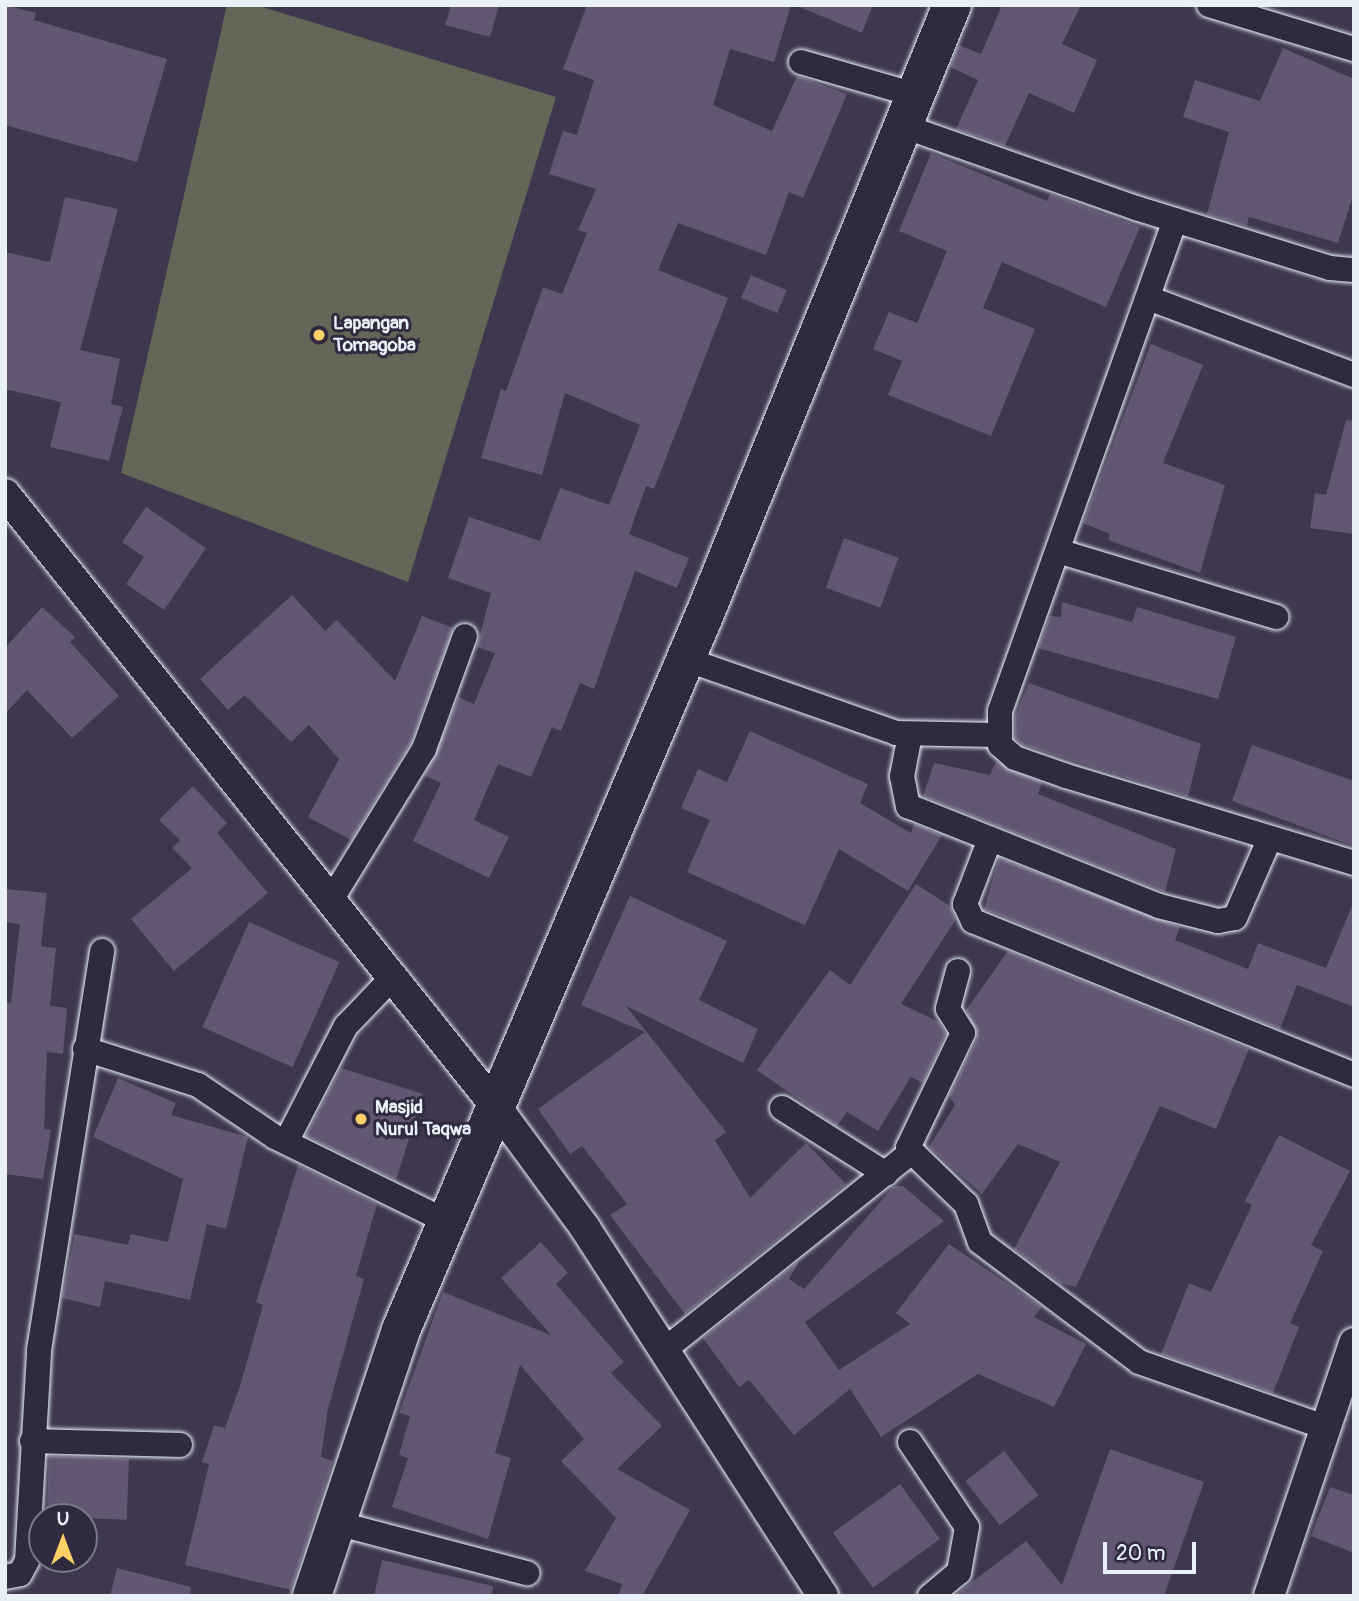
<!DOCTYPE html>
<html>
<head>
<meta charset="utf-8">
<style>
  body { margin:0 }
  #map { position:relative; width:1359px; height:1601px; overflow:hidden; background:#3e374d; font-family:Pangolin,sans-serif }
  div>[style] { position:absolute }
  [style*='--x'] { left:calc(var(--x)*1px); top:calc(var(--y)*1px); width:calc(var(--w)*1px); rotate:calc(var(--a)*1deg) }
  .green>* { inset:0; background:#646658 }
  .building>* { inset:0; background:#625672; transform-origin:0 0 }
  .roads { filter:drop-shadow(0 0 2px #e8f1f8) drop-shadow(0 0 2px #e8f1f8) }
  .minor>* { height:24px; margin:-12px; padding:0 12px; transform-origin:12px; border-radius:12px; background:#2f2a3d }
  .tertiary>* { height:30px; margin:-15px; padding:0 15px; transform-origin:15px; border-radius:15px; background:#2f2a3d }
  .trunk>* { height:38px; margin:-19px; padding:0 19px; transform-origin:19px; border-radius:19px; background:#2f2a3d }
  .dots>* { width:19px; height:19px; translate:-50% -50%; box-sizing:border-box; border:4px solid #2f2a3d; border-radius:50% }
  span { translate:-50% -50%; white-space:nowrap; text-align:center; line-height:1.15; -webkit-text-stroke:6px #2f2a3d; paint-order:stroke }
  .poi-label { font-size:19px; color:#e8f1f8; font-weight:700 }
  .left { translate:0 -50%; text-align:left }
  .frame { position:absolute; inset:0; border:7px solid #e8f1f8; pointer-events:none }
  .north { position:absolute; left:28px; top:1503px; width:70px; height:70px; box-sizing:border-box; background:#2f2a3d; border:2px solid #797a88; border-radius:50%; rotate:0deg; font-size:19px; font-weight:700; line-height:28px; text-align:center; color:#e8f1f8 }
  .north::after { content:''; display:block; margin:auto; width:24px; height:32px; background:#ffd166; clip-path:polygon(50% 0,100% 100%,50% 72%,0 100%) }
  .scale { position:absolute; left:1103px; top:1542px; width:93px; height:32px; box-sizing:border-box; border:4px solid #e8f1f8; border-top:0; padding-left:9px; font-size:21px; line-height:24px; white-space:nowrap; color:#e8f1f8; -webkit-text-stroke:5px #2f2a3d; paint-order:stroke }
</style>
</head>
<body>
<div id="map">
  <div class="green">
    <i style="clip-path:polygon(227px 5px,256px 5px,556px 97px,408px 582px,121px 473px)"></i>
  </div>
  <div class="building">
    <i style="clip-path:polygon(5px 5px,36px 13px,34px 20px,167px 59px,137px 162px,5px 125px)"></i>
    <i style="clip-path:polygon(451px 5px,499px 5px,490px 37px,445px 25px)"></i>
    <i style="clip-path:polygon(587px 5px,791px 5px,774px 62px,730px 49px,713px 105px,772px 131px,797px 76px,847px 94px,803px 198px,789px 192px,766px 255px,678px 223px,658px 270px,728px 298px,654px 489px,646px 486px,629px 534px,689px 558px,677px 588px,635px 571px,594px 689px,580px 683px,561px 731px,552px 727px,531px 777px,498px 764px,474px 820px,509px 837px,489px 878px,413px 841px,441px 783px,425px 776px,459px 697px,474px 704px,495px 653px,477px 647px,491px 593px,448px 578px,469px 517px,540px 541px,560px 488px,609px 505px,640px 425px,565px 393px,542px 475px,481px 458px,501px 389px,506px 391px,543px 287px,562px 294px,587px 233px,578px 230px,596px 189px,549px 174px,563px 131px,577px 135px,594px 80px,563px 69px)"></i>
    <i style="clip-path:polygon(795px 5px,873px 5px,862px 33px)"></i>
    <i style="clip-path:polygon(1002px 5px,1081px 5px,1062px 44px,1097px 60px,1074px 113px,1029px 93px,1005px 146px,956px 129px,978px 80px,950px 67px,959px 45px,981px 54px)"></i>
    <i style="clip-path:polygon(1283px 48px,1354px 79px,1354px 192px,1338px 243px,1249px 217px,1247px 226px,1207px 214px,1229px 132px,1183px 117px,1195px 80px,1260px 101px)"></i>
    <i style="clip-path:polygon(931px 153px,1047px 201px,1050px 194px,1140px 227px,1106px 307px,1002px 262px,983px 308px,1035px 329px,991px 436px,888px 395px,902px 361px,873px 349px,889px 312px,917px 323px,947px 251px,899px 231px)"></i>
    <i style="clip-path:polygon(65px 197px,118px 209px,80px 350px,120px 359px,111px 404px,123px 407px,109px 461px,50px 447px,61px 402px,5px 389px,5px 252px,50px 262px)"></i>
    <i style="left:751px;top:275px;width:39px;height:25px;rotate:23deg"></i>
    <i style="clip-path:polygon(1151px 344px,1203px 365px,1163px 463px,1225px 485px,1200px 573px,1108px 540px,1110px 534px,1083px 523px)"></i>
    <i style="clip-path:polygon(1346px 420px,1354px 421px,1354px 534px,1310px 528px,1315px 493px,1326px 495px)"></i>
    <i style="clip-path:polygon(146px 507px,206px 548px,164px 610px,126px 584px,144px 557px,122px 542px)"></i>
    <i style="left:844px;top:538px;width:58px;height:53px;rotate:20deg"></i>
    <i style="clip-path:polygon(292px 595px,325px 631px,337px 620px,395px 681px,422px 616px,453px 628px,411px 742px,351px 840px,308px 817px,339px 759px,309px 725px,291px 742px,245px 695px,228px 710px,200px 679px)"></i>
    <i style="clip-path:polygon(1062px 602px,1132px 622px,1137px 607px,1236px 637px,1218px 699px,1038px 648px,1050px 616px,1061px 617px)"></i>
    <i style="clip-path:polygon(42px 607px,75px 637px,70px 642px,119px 696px,72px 738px,27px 690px,5px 714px,5px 648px)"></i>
    <i style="clip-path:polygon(1029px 683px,1201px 744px,1188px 797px,1023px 745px,1015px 738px,1015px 716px)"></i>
    <i style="clip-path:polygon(750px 731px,868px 784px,860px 803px,911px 833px,914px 824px,942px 835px,908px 891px,839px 849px,805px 925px,687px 872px,710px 820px,681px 808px,698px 769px,727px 782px)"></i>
    <i style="clip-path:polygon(1252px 745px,1354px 781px,1354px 846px,1232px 801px)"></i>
    <i style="clip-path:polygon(996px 761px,1042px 783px,1038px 794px,1176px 849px,1165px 892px,923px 796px,934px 763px,990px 775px)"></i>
    <i style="clip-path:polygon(193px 786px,227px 823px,217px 833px,268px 893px,174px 971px,131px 919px,192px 868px,172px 848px,180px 840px,159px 820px)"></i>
    <i style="clip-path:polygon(999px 858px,1180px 927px,1175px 940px,1248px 969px,1258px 943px,1326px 968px,1354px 901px,1354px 1007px,1297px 985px,1280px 1029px,984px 909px)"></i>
    <i style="clip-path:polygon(916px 884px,950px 906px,956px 919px,901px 1004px,939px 1022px,946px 1034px,923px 1083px,911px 1077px,878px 1131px,847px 1112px,837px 1126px,757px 1070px,830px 970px,850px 985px)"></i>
    <i style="clip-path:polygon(5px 889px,47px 893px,41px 946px,56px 948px,50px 1006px,67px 1008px,63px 1054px,47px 1052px,44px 1129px,51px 1130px,43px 1179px,5px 1174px,5px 1002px,11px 1003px,20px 924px,5px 922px)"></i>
    <i style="clip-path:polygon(630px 896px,727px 941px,699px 1000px,758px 1029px,743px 1063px,626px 1006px,726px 1132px,715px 1140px,750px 1198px,806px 1143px,846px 1184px,685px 1314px,610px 1215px,627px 1204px,582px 1146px,570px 1154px,538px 1109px,645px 1032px,581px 1005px)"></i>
    <i style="left:249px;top:922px;width:99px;height:115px;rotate:24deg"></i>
    <i style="clip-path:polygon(1008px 951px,1249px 1049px,1216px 1129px,1160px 1106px,1076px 1287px,1060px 1283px,1014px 1249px,1060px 1162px,1018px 1144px,982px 1194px,929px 1147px,955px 1105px,949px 1096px,977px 1039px,966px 1010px)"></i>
    <i style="clip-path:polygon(341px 1068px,423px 1094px,396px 1180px,306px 1136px)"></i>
    <i style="clip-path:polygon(118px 1078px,176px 1103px,171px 1115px,248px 1137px,226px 1229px,207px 1224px,190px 1300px,105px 1281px,100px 1307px,62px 1298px,75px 1234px,128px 1245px,131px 1234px,168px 1242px,183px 1179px,93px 1137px)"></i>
    <i style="clip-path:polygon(1279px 1135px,1350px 1171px,1311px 1245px,1323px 1251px,1290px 1323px,1299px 1327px,1273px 1393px,1161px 1354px,1189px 1283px,1211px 1292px,1252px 1205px,1245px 1201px)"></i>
    <i style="clip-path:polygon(298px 1165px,377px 1204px,356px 1276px,364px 1279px,328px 1409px,321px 1457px,333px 1461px,291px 1590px,185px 1565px,209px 1464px,202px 1462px,214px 1425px,225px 1428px,240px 1386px,263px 1305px,256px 1302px)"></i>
    <i style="clip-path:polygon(894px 1186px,903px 1186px,944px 1221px,805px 1322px,839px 1370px,910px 1324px,896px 1313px,949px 1244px,1042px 1307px,1034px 1317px,1086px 1344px,1054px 1407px,978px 1374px,881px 1437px,850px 1389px,794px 1435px,749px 1380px,739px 1387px,703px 1338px,800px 1260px,789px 1279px,804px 1289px)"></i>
    <i style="clip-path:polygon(541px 1242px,568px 1273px,556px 1284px,624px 1362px,611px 1373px,662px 1426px,617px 1469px,690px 1510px,642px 1596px,618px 1596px,622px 1584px,585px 1571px,616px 1518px,561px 1461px,584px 1439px,520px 1365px,495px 1453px,511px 1458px,488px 1539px,392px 1507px,408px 1458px,399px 1455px,410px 1416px,399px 1413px,443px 1292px,551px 1335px,501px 1278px)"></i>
    <i style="clip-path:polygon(1110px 1449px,1204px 1482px,1164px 1596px,954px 1596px,1026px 1541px,1062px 1585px)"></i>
    <i style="left:1004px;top:1451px;width:56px;height:49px;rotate:52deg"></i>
    <i style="left:49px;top:1456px;width:80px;height:61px;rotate:2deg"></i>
    <i style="left:900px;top:1484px;width:68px;height:83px;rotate:54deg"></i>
    <i style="clip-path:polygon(1330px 1487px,1354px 1495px,1354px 1553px,1311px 1536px)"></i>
    <i style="clip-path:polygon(382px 1560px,493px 1586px,492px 1596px,374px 1596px)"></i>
    <i style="clip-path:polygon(117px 1568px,191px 1587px,190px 1596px,110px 1596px)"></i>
  </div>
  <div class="roads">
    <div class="minor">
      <i style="--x:1209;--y:5;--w:152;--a:16.9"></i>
      <i style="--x:801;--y:62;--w:119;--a:16.1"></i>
      <i style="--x:903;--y:126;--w:247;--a:19.4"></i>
      <i style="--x:1136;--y:208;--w:203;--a:17.2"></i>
      <i style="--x:1330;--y:268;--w:24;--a:5"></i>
      <i style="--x:1175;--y:220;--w:521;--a:109.62"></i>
      <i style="--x:1000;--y:711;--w:34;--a:90"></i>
      <i style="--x:1000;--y:745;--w:20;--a:41"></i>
      <i style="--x:1015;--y:758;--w:54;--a:19.4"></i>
      <i style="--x:1066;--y:776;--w:301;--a:16.8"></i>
      <i style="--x:1148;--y:298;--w:220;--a:20.5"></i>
      <i style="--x:1061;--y:552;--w:225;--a:16.8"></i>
      <i style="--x:685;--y:659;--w:224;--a:19.3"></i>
      <i style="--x:896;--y:733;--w:101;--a:1.1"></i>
      <i style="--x:910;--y:735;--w:42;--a:101"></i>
      <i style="--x:902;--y:776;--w:31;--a:79"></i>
      <i style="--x:908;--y:806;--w:270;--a:21.7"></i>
      <i style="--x:1159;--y:906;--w:61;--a:14.3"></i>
      <i style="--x:1218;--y:921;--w:17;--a:-10"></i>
      <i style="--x:1235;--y:918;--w:87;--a:-66.4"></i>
      <i style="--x:990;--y:839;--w:70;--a:111"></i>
      <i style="--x:965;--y:904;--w:19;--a:65"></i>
      <i style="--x:973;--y:921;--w:411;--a:22"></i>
      <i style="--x:331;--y:900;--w:177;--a:-58.4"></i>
      <i style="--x:424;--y:749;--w:120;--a:-70.1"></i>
      <i style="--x:958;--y:971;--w:39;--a:105"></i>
      <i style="--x:948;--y:1009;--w:28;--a:58"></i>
      <i style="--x:963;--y:1033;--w:127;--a:115.6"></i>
      <i style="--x:908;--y:1148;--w:81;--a:44"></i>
      <i style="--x:966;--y:1204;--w:40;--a:69.8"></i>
      <i style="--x:980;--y:1242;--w:199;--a:37"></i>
      <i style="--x:1139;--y:1362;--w:197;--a:19.3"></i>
      <i style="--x:85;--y:1049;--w:119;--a:17.7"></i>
      <i style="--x:198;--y:1085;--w:93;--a:34"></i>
      <i style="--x:275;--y:1137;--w:195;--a:26.2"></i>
      <i style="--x:782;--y:1108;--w:123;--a:32.4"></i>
      <i style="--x:286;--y:1142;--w:131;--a:-62.7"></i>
      <i style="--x:346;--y:1026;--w:68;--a:-46.2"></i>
      <i style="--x:663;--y:1351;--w:317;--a:-38.7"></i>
      <i style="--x:32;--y:1441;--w:148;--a:1.5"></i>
      <i style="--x:910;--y:1442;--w:102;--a:56.2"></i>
      <i style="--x:967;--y:1527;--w:46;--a:100.1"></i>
      <i style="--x:959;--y:1572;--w:38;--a:140"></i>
      <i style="--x:332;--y:1522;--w:202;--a:14.7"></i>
      <i style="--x:5;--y:1577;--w:15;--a:-11"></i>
      <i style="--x:20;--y:1574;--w:15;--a:-62"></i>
      <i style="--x:27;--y:1561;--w:211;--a:-86.7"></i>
      <i style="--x:39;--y:1350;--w:404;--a:-81"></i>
    </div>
    <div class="tertiary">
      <i style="--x:5;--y:494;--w:787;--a:51.29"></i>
      <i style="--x:497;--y:1108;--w:149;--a:53.7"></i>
      <i style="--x:585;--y:1228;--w:438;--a:57.1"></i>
      <i style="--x:1269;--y:1596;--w:267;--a:-71.4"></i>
    </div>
    <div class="trunk">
      <i style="--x:312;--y:1596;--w:280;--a:-71.5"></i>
      <i style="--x:401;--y:1330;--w:781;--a:-67.01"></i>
      <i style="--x:706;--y:611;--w:654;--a:-67.91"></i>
    </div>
  </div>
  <div class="dots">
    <i style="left:319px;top:335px;background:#ffd166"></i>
    <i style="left:361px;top:1119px;background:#ffd166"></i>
  </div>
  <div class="poi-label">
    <span class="left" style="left:333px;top:335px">Lapangan<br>Tomagoba</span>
    <span class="left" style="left:375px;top:1119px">Masjid<br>Nurul Taqwa</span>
  </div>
  <div class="frame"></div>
  <div class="north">U</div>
  <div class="scale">20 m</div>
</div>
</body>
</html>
